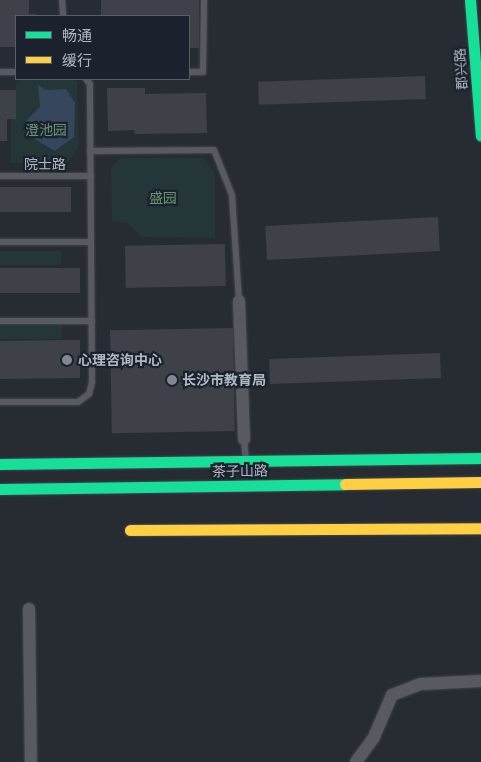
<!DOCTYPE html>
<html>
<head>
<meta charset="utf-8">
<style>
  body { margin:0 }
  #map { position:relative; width:481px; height:762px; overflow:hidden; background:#272c33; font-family:Helvetica,"Noto Sans SC",sans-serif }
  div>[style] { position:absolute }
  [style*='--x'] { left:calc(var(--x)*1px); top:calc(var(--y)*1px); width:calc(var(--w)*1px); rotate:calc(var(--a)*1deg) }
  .green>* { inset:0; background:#243638; transform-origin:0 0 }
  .water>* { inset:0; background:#36465c }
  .building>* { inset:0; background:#3e4248; transform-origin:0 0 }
  .roads { filter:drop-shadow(0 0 1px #43474c) drop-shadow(0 0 1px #43474c) }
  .lane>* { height:6px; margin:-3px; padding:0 3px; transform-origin:3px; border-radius:3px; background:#575a61 }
  .street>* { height:12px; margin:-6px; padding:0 6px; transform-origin:6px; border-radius:6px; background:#575a61 }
  .fast>* { height:11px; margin:-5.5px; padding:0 5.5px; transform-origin:5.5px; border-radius:5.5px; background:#16e098 }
  .slow>* { height:11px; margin:-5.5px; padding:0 5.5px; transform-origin:5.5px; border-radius:5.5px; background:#ffcf43 }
  .dots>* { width:14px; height:14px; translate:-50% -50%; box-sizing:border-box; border:2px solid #1b222d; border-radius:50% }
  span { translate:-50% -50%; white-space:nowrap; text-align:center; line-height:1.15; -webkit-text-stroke:4.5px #1b222d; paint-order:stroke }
  .street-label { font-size:14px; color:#b0b8c4 }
  .park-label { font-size:14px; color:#699472 }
  .poi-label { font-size:14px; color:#b0b8c4; font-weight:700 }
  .left { translate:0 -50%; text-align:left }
  .legend { position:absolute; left:15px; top:15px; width:175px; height:65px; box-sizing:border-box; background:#1b222d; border:1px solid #575e69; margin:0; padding:6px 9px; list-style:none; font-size:15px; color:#b0b8c4 }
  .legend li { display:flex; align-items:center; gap:10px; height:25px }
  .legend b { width:25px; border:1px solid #575e69 }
</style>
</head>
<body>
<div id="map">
  <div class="green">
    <i style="clip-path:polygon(24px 79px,71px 79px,77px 82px,79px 147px,67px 163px,11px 163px,11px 119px,16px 118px,16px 81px)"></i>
    <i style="clip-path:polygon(120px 158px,204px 158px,215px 173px,215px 238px,142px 237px,127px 223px,112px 222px,111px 167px)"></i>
    <i style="left:61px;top:251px;width:14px;height:61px;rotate:90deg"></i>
    <i style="left:0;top:325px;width:62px;height:14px"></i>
  </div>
  <div class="water">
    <i style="clip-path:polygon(38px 85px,45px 90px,66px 89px,75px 103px,74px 137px,55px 151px,36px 140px,24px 123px,40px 107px)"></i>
  </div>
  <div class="building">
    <i style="clip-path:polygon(0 0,29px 0,29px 14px,36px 14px,36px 16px,16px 16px,16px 47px,0 47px)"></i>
    <i style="clip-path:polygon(101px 0,199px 0,199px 48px,189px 48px,189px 16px,101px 16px)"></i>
    <i style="left:425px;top:76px;width:23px;height:167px;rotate:88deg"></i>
    <i style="clip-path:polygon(107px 88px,145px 88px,145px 94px,206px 93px,207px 133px,135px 134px,134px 130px,108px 131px)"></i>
    <i style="clip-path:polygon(0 90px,16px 90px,16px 119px,7px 119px,7px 141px,0 141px)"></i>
    <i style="left:71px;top:187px;width:25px;height:71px;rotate:90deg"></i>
    <i style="left:438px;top:217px;width:34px;height:173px;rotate:87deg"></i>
    <i style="left:225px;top:244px;width:42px;height:100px;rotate:89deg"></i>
    <i style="left:0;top:268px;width:80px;height:25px"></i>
    <i style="left:233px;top:328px;width:103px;height:123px;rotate:89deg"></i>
    <i style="clip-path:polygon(67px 340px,80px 340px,80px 378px,0 379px,0 341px)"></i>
    <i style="left:440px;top:353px;width:25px;height:171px;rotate:88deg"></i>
  </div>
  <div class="roads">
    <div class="lane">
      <i style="--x:62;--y:0;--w:16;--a:86"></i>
      <i style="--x:0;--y:72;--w:16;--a:0"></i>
      <i style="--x:189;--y:72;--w:14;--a:0"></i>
      <i style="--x:203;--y:72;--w:72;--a:-89.2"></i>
      <i style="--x:90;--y:151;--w:124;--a:-0.5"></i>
      <i style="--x:214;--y:150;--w:48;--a:68.2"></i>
      <i style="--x:232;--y:195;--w:106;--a:86.2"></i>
      <i style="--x:0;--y:176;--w:91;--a:0"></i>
      <i style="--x:0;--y:242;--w:91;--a:0"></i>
      <i style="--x:0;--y:321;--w:92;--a:0"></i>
      <i style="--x:0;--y:402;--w:78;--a:0"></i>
      <i style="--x:78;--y:402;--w:14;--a:-36"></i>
      <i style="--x:89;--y:394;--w:12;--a:-76"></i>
      <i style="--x:92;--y:382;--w:298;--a:-90.4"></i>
      <i style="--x:90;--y:84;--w:6;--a:-129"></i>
      <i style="--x:244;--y:439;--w:21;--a:85"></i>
    </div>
    <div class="street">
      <i style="--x:239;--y:301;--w:138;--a:87.9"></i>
      <i style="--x:29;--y:609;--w:153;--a:89.3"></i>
      <i style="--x:356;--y:762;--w:31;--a:-54"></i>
      <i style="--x:374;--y:737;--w:46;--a:-66.8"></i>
      <i style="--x:392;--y:695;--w:31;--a:-21"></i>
      <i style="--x:421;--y:684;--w:60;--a:-2.9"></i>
    </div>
    <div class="fast">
      <i style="--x:470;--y:0;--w:136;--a:85.4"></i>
      <i style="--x:0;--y:464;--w:481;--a:-0.7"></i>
      <i style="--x:0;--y:489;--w:345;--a:-0.8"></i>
    </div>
    <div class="slow">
      <i style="--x:345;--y:484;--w:136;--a:-0.8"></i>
      <i style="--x:130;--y:530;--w:351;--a:-0.3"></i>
    </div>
  </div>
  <div class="dots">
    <i style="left:67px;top:360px;background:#808791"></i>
    <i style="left:172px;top:380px;background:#808791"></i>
  </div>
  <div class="street-label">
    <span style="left:461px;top:69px;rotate:-94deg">郡兴路</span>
    <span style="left:45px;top:164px">院士路</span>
    <span style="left:240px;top:471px;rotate:-1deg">茶子山路</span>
  </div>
  <div class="park-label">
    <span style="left:46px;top:130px">澄池园</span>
    <span style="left:163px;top:198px">盛园</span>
  </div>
  <div class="poi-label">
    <span class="left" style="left:78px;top:360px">心理咨询中心</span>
    <span class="left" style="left:182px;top:380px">长沙市教育局</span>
  </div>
  <ul class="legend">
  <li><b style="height:6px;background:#16e098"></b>畅通</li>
  <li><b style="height:6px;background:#ffcf43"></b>缓行</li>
  </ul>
</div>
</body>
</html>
